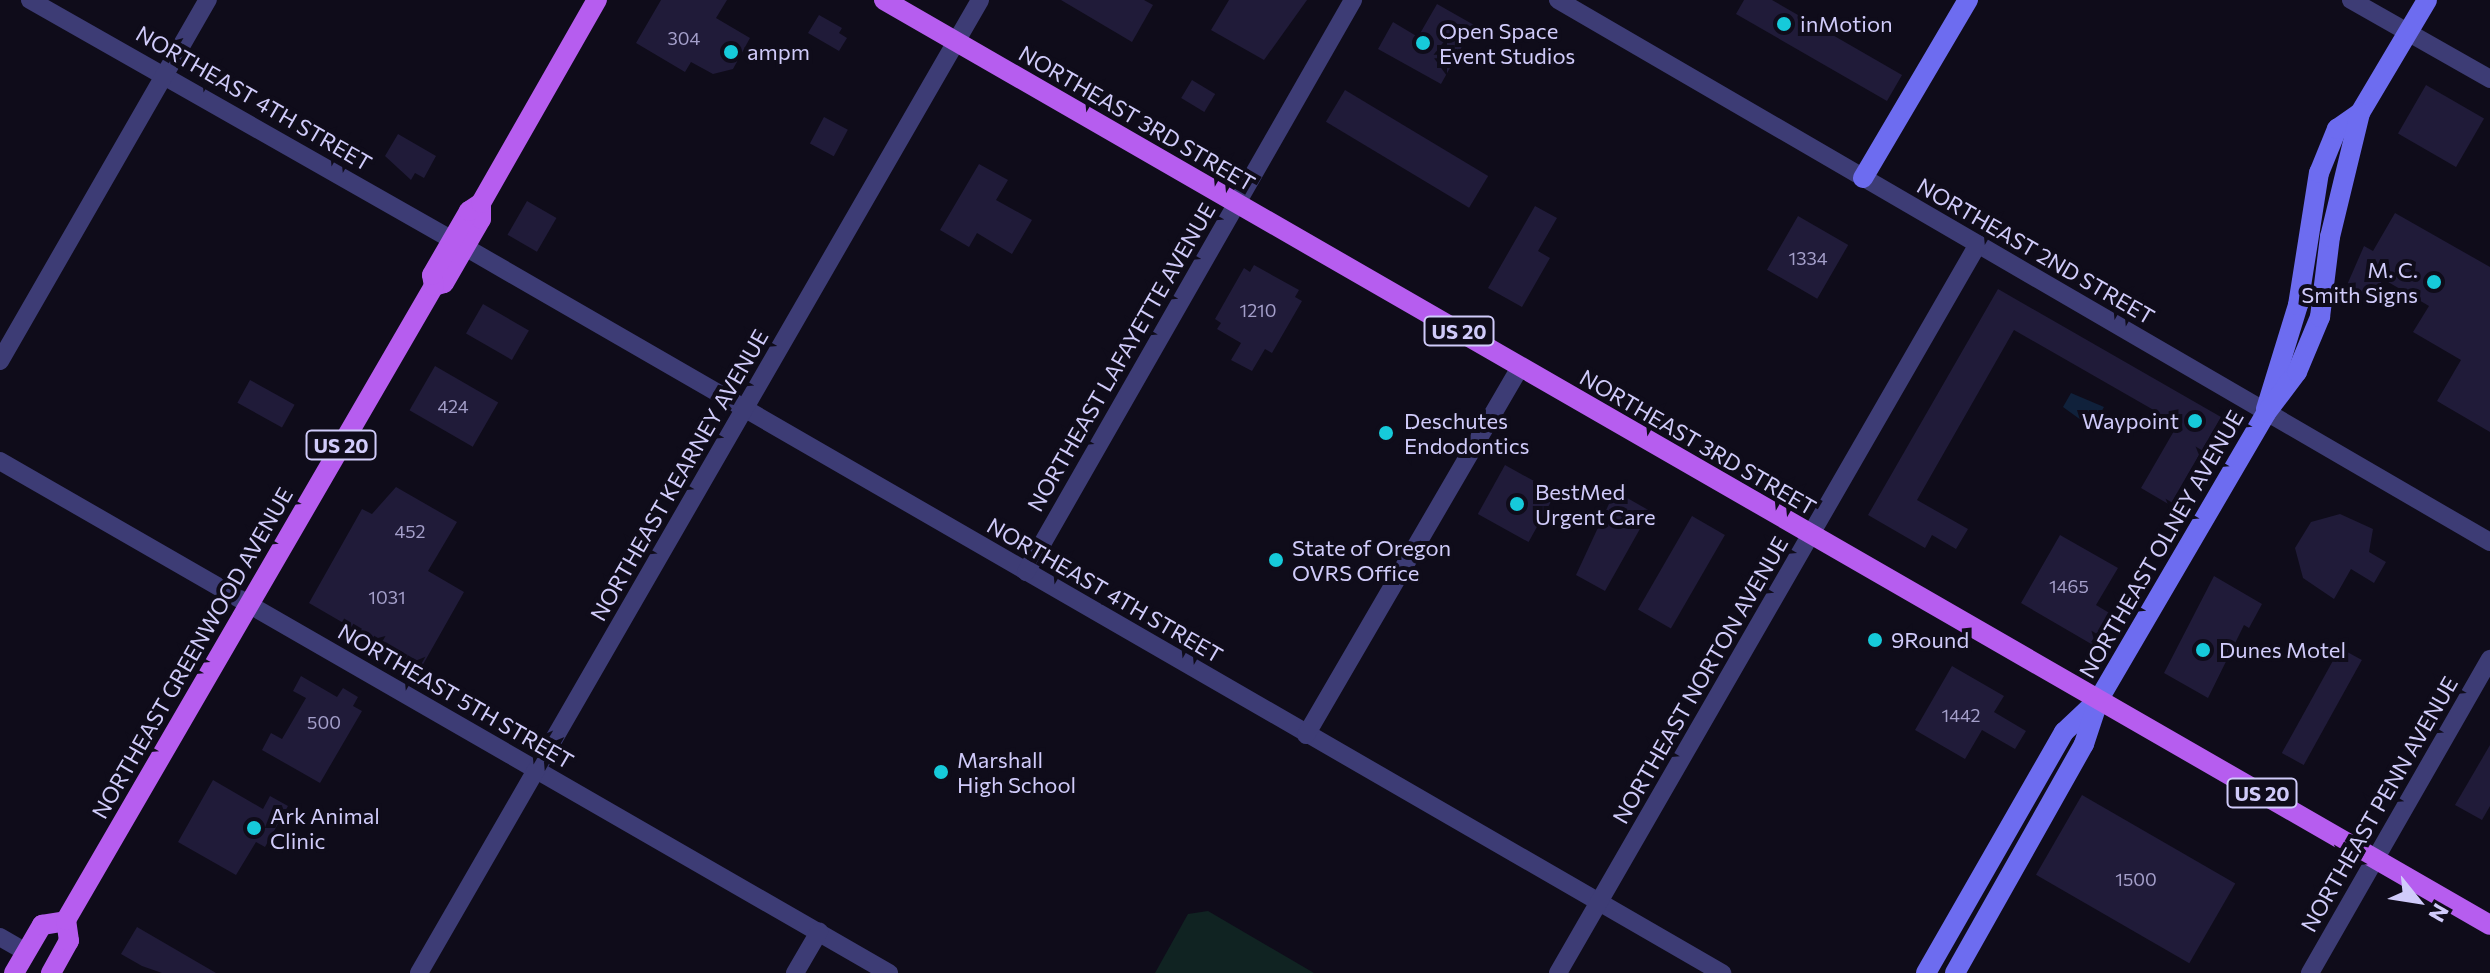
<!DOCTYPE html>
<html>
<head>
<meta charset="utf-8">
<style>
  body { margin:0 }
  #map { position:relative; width:2490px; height:973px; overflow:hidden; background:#0f0c1a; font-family:Commissioner,sans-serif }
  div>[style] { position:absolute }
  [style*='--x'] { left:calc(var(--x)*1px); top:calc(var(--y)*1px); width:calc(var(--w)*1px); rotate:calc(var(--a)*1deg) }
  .green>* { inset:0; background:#102322 }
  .water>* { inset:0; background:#10213b }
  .building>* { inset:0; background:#201b39; transform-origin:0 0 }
  .street>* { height:18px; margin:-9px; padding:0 9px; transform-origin:9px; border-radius:9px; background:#3d3c75 }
  .secondary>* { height:20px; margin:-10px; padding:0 10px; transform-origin:10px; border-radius:10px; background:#6d6cf0 }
  .primary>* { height:20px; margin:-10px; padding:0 10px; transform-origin:10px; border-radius:10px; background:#b65def }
  .dots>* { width:22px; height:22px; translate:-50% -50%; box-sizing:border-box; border:4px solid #0f0c1a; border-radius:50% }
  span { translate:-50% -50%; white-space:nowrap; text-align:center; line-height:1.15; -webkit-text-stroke:8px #0f0c1a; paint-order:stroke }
  .number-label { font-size:18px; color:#a49fca }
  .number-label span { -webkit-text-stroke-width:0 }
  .shield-label span { padding:2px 6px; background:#0f0c1a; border:2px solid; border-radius:6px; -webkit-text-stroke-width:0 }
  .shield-label { font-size:20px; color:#d0cbfa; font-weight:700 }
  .poi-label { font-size:22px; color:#d0cbfa }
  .left { translate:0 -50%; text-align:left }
  .right { translate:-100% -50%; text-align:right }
  .street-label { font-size:22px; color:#d0cbfa }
  .north { position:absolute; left:2378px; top:861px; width:80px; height:80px; -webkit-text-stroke:6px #0f0c1a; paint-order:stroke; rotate:120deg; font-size:22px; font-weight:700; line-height:32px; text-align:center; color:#d0cbfa }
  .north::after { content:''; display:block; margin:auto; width:28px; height:36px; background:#d0cbfa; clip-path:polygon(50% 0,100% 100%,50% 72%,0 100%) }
</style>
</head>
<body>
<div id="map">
  <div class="green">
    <i style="clip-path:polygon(1208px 911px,1314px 973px,1155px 973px,1188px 914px)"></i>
  </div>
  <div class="water">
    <i style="clip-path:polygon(2071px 393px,2104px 407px,2092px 428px,2063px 407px)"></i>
  </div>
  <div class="building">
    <i style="clip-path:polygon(661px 0,727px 0,716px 18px,750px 38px,733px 69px,713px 74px,691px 62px,685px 72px,636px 43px)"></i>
    <i style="clip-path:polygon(1061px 0,1144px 0,1153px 5px,1132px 42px)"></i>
    <i style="clip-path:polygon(1229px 0,1307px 0,1264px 60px,1211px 30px)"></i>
    <i style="clip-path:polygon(1744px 0,1772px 0,1902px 75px,1887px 101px,1736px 14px)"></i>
    <i style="clip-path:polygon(1437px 4px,1474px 25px,1441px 84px,1378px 49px,1393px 22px,1418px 37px)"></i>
    <i style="clip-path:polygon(819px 15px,842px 28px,839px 33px,847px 38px,839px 51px,808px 33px)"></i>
    <i style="left:1192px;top:80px;width:27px;height:21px;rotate:31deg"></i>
    <i style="left:2426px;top:85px;width:67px;height:56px;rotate:30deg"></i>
    <i style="left:1345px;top:90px;width:167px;height:37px;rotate:31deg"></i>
    <i style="left:824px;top:117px;width:27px;height:30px;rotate:28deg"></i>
    <i style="clip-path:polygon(398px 134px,436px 156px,424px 178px,415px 173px,411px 180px,385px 156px)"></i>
    <i style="clip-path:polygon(979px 164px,1008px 180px,996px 200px,1032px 220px,1012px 254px,977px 233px,969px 247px,940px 230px)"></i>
    <i style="left:527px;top:201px;width:34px;height:39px;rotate:30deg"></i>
    <i style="clip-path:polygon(1535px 206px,1557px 218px,1538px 251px,1550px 258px,1522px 307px,1488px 288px)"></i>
    <i style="clip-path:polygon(2395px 213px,2490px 267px,2490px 432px,2437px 401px,2461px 360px,2413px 332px,2429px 306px,2383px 279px,2371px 300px,2347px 285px,2364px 246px,2373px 251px)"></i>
    <i style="left:1798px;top:216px;width:58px;height:62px;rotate:30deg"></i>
    <i style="clip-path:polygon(1254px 265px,1299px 290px,1295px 297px,1302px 301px,1272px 353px,1265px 349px,1252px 371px,1231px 360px,1241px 343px,1217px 329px,1221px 323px,1215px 319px,1244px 268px,1250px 272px)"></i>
    <i style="clip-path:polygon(1998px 289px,2221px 417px,2170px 505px,2141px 488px,2178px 424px,2014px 330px,1917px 500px,1968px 529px,1956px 549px,1932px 535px,1925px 548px,1868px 515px)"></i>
    <i style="left:483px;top:304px;width:53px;height:34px;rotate:30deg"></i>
    <i style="left:435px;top:366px;width:73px;height:51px;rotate:30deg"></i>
    <i style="left:250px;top:380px;width:51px;height:26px;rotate:29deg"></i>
    <i style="left:1505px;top:465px;width:58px;height:56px;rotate:29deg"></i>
    <i style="clip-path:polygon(396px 487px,457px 522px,428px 571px,464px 592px,421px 668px,309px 603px,362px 509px,372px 514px)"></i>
    <i style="clip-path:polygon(1615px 491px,1650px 511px,1605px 591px,1576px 575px)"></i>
    <i style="clip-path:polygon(2340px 514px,2373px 529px,2369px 552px,2386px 562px,2374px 583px,2351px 569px,2334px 599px,2303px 578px,2295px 548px,2311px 522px)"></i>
    <i style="left:1692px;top:516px;width:38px;height:108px;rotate:30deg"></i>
    <i style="clip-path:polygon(2060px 535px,2118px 568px,2096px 605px,2111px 614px,2093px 645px,2021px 603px)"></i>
    <i style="clip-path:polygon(2214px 576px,2262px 604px,2249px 628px,2244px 625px,2208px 698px,2164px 673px)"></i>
    <i style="left:2340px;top:648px;width:25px;height:120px;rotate:29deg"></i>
    <i style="clip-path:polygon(1952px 666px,2004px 696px,1994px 712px,2026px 731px,2015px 749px,1982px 730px,1965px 759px,1915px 730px)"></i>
    <i style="clip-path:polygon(301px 676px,337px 697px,343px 688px,358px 697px,353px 706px,362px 711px,320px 783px,262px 750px,271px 733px,282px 739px,306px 698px,293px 691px)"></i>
    <i style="clip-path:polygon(2490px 745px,2490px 806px,2482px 820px,2455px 805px)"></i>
    <i style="clip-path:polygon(213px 780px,263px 809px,270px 796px,288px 806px,265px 847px,256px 842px,236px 875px,178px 842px)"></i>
    <i style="left:2082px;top:795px;width:177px;height:92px;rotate:30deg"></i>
    <i style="clip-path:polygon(137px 927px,216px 973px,162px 973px,142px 966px,121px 954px)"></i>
  </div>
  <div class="street">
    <i style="--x:30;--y:0;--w:485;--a:29.6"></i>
    <i style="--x:1558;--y:0;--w:1078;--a:30.18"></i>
    <i style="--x:2351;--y:0;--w:160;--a:29.6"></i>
    <i style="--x:465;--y:247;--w:1452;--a:30.01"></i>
    <i style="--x:0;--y:361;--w:417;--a:-60.1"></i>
    <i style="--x:0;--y:461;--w:1026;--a:29.94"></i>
    <i style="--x:1026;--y:572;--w:659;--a:-60.24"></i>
    <i style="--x:1306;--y:735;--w:426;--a:-59.8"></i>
    <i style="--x:0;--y:937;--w:30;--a:30"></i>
    <i style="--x:419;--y:973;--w:1123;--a:-60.03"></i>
    <i style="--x:795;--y:973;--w:48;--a:-59.7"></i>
    <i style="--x:1558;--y:973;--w:841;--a:-60.05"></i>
    <i style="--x:2310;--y:973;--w:362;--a:-60.2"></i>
  </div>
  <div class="secondary">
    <i style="--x:1863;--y:178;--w:207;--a:-59.5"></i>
    <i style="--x:2266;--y:409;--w:109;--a:-72.9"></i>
    <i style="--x:2298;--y:305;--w:134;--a:-81"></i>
    <i style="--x:2319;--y:173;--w:48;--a:-67.8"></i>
    <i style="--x:2337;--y:129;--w:28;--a:-35"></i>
    <i style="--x:2360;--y:113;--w:131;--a:-59.3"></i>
    <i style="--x:1926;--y:973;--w:278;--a:-60.2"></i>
    <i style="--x:2064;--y:732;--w:44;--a:-43.2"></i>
    <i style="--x:1955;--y:973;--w:263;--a:-60.6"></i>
    <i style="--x:2084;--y:744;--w:47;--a:-71.6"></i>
    <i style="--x:2099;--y:699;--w:331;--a:-59.7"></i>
    <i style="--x:2266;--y:413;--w:51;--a:-52.9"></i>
    <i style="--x:2297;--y:372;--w:60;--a:-67.3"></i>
    <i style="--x:2320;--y:317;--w:81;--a:-82.9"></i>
    <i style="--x:2330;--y:237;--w:128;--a:-76.4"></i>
  </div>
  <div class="primary">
    <i style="--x:884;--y:0;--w:1853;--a:29.94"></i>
    <i style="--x:434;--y:286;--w:10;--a:-17"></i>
    <i style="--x:444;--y:283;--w:74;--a:-60"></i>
    <i style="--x:481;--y:219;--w:16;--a:-90"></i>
    <i style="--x:14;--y:973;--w:56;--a:-59.7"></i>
    <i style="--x:42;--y:925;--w:24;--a:-9"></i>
    <i style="--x:51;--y:973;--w:37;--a:-61"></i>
    <i style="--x:69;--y:941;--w:21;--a:-98"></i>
    <i style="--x:66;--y:920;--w:733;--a:-59.87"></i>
    <i style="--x:434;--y:286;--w:11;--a:-100"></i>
    <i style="--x:432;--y:275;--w:74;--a:-60"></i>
    <i style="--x:469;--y:211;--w:14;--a:-34"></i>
    <i style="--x:481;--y:203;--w:234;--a:-60.3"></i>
  </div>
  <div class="dots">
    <i style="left:1784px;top:24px;background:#16cada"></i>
    <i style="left:1423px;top:43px;background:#16cada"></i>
    <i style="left:731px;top:52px;background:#16cada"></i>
    <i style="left:2434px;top:282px;background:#16cada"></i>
    <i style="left:2195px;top:421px;background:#16cada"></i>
    <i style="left:1386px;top:433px;background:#16cada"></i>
    <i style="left:1517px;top:504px;background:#16cada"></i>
    <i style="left:1276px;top:560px;background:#16cada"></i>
    <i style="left:1875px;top:640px;background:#16cada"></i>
    <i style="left:2203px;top:650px;background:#16cada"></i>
    <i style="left:941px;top:772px;background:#16cada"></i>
    <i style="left:254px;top:828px;background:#16cada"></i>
  </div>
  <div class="number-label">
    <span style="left:684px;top:38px">304</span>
    <span style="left:1808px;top:258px">1334</span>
    <span style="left:1258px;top:310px">1210</span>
    <span style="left:453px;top:406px">424</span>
    <span style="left:410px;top:531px">452</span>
    <span style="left:2069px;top:586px">1465</span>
    <span style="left:387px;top:597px">1031</span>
    <span style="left:1961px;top:715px">1442</span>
    <span style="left:324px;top:722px">500</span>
    <span style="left:2136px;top:879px">1500</span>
  </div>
  <div class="shield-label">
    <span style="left:1459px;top:331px">US 20</span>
    <span style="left:341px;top:445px">US 20</span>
    <span style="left:2262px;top:793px">US 20</span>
  </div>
  <div class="poi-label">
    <span class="left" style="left:1800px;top:24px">inMotion</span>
    <span class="left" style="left:1439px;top:43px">Open Space<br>Event Studios</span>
    <span class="left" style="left:747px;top:52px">ampm</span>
    <span class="right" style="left:2418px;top:282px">M. C.<br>Smith Signs</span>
    <span class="left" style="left:1404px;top:433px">Deschutes<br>Endodontics</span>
    <span class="right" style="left:2179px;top:421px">Waypoint</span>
    <span class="left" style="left:1535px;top:504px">BestMed<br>Urgent Care</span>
    <span class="left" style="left:1292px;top:560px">State of Oregon<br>OVRS Office</span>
    <span class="left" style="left:1891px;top:640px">9Round</span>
    <span class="left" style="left:2219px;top:650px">Dunes Motel</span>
    <span class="left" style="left:957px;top:772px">Marshall<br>High School</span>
    <span class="left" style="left:270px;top:828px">Ark Animal<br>Clinic</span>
  </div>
  <div class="street-label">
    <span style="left:254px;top:98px;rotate:30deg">NORTHEAST 4TH STREET</span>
    <span style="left:1137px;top:118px;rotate:30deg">NORTHEAST 3RD STREET</span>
    <span style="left:2036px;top:251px;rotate:30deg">NORTHEAST 2ND STREET</span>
    <span style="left:1121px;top:357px;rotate:-60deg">NORTHEAST LAFAYETTE AVENUE</span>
    <span style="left:1698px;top:442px;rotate:30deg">NORTHEAST 3RD STREET</span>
    <span style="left:679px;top:475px;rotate:-60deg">NORTHEAST KEARNEY AVENUE</span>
    <span style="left:2161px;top:544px;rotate:-60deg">NORTHEAST OLNEY AVENUE</span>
    <span style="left:1105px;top:590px;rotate:30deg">NORTHEAST 4TH STREET</span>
    <span style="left:192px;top:653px;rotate:-60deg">NORTHEAST GREENWOOD AVENUE</span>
    <span style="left:1700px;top:680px;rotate:-60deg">NORTHEAST NORTON AVENUE</span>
    <span style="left:456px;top:696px;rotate:30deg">NORTHEAST 5TH STREET</span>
    <span style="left:2379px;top:804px;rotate:-60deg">NORTHEAST PENN AVENUE</span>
  </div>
  <div class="north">N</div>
</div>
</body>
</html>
